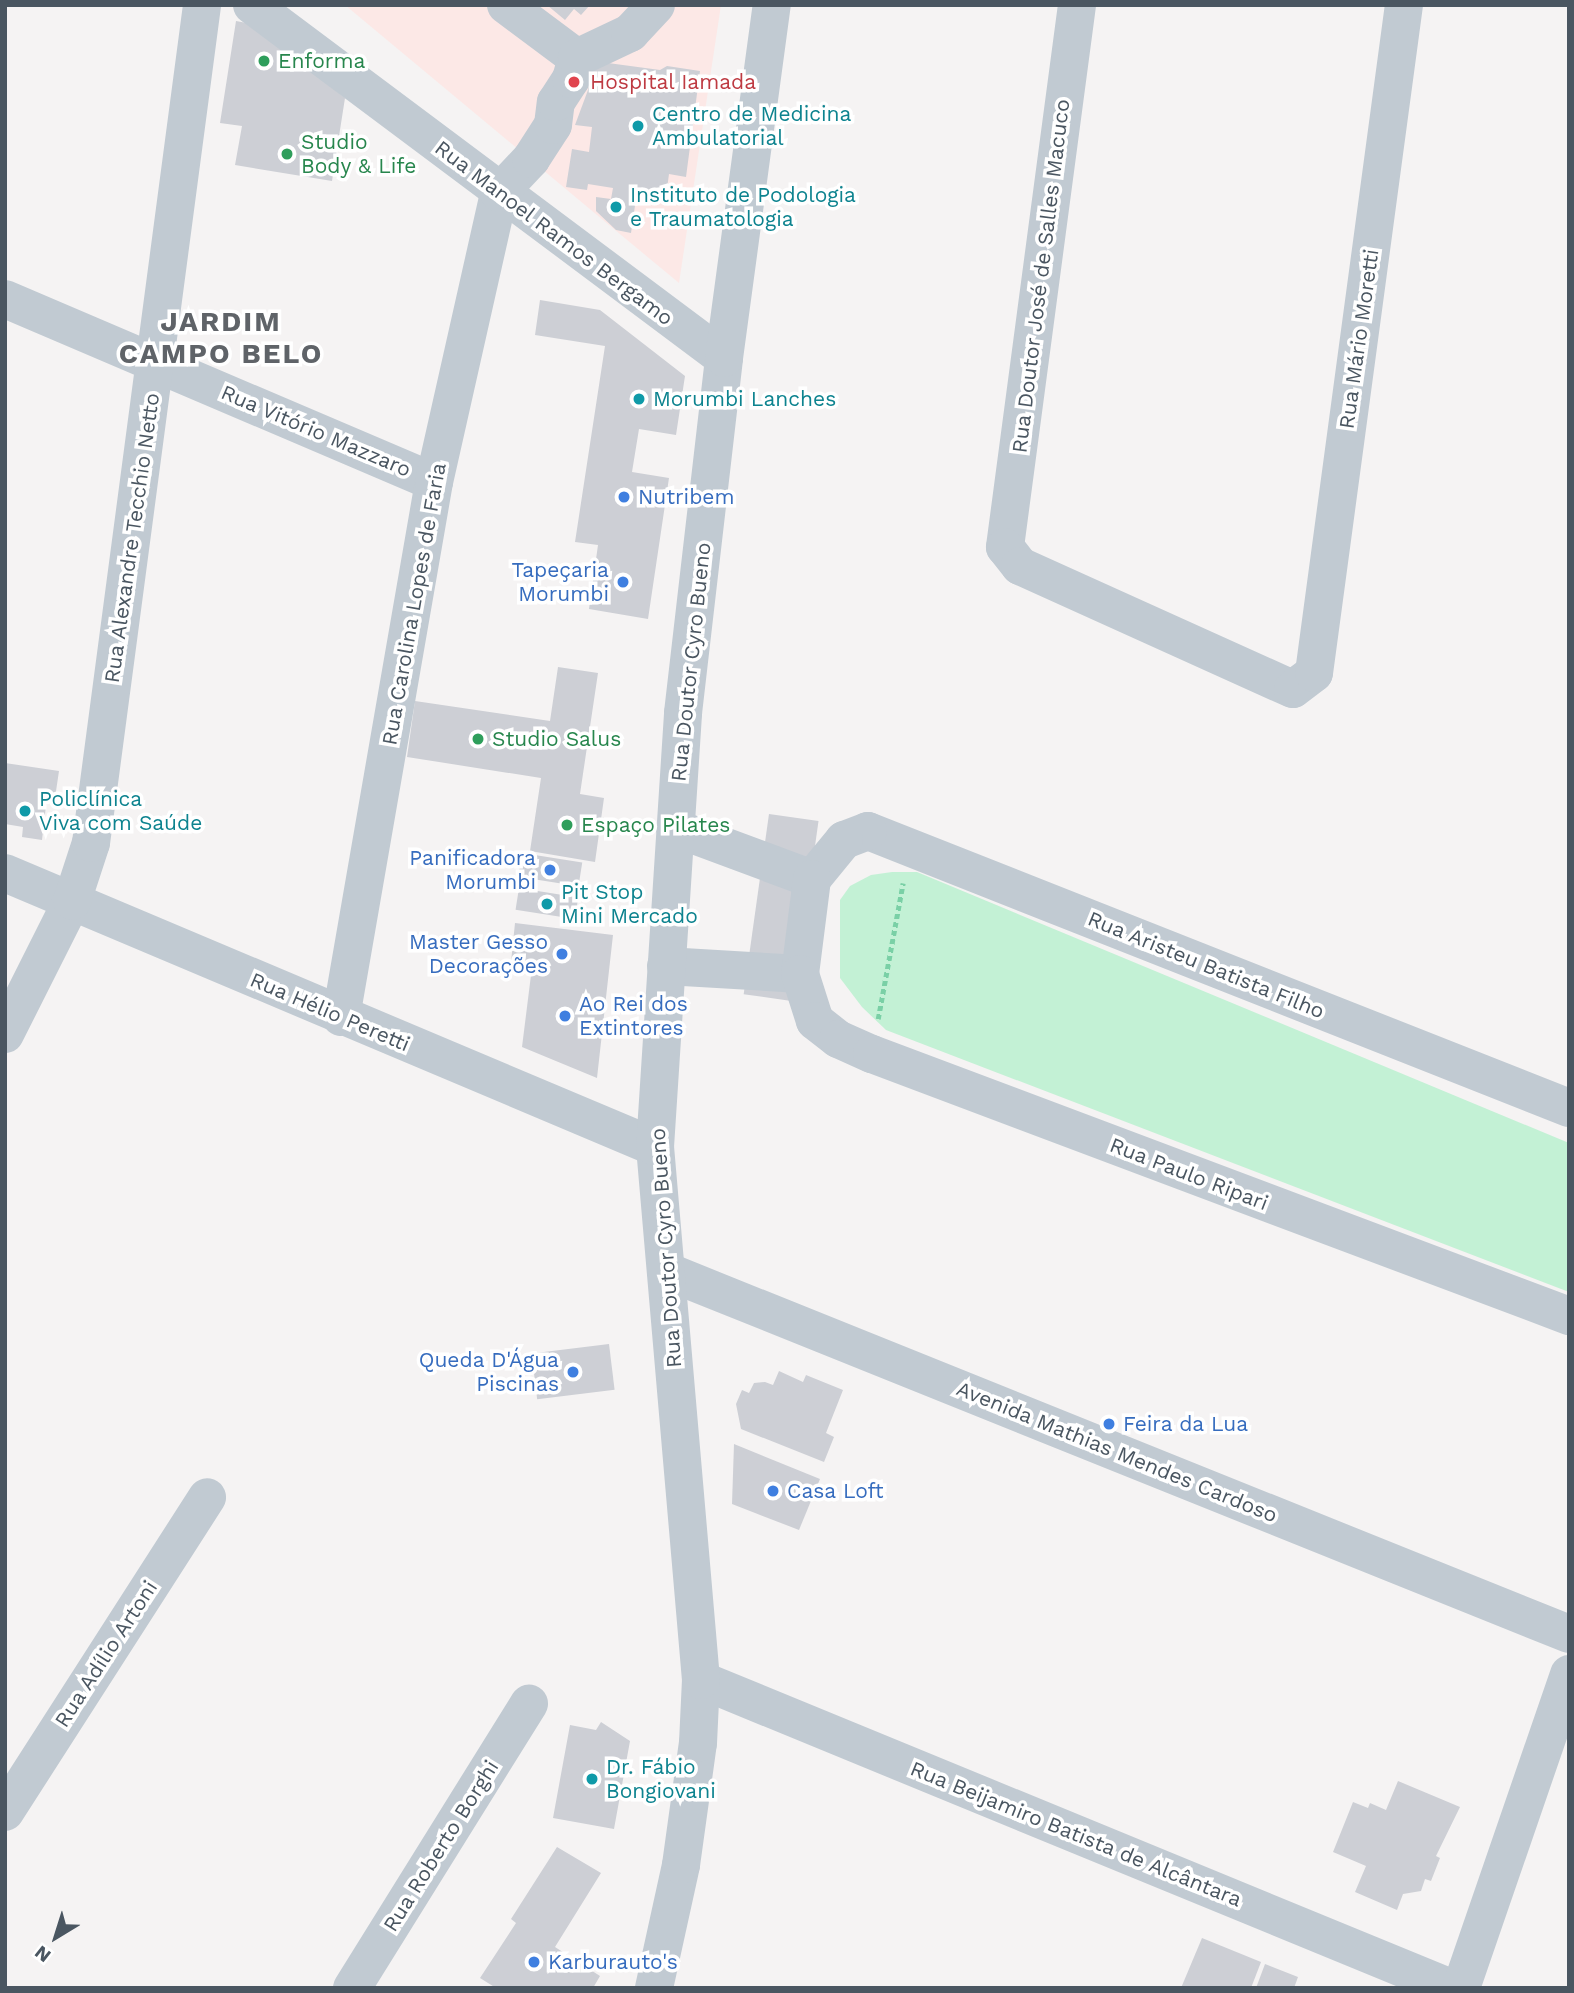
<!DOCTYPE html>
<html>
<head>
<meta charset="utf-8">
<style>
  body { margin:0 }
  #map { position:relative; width:1574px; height:1993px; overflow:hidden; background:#f5f3f3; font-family:"Work Sans",sans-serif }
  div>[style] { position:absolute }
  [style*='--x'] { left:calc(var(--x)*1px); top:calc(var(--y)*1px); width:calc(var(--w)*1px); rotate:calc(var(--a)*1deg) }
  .medical>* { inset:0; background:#fce8e6 }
  .green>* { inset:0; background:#c3f1d5 }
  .building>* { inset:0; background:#cdcfd5; transform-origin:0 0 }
  .path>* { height:4.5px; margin-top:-2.25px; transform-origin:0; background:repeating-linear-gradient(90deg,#7ad0a6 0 5px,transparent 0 8.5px) }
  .minor>* { height:38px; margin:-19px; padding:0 19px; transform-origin:19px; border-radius:19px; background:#c1cad2 }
  .dots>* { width:19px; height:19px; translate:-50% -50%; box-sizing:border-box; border:4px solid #fff; border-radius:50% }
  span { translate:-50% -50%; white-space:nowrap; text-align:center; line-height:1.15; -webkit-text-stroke:7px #fff; paint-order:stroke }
  .leisure-label { font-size:21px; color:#27864d }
  .left { translate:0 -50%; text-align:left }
  .health-label { font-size:21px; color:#be3a42 }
  .culture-label { font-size:21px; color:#0d838f }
  .street-label { font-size:21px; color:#4a5661 }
  .shop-label { font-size:21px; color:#366cbe }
  .right { translate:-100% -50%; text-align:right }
  .district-label { font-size:28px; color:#5f6368; font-weight:700; letter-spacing:2px }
  .frame { position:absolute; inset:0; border:7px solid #4a5661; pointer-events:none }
  .north { position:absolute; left:21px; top:1902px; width:70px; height:70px; -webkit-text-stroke:5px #fff; paint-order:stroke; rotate:218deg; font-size:19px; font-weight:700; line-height:28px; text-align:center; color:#4a5661 }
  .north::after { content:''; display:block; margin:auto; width:24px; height:32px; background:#4a5661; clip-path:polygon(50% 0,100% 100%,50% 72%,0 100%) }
</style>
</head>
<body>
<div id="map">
  <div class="medical">
    <i style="clip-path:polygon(345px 5px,721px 5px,679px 283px,603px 220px)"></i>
  </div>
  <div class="green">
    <i style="clip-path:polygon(892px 872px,917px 872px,1569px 1143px,1569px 1292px,886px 1030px,862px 1007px,840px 978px,840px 900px,850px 886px,871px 875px)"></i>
  </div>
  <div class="building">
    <i style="clip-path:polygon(547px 5px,590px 5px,581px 15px,574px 9px,565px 20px)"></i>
    <i style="clip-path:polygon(236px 21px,252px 24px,345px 98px,332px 181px,235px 165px,242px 126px,220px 123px)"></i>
    <i style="clip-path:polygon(593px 56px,608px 63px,660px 70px,667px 66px,700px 71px,686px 177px,669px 174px,666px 196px,637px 192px,631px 233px,616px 230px,596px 211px,596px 197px,611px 199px,613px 188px,588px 184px,587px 190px,566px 187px,572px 149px,589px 152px,592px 127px,575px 125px,588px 90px)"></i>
    <i style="clip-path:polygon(540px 300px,600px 310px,685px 376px,676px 435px,639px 429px,632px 472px,669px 478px,648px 619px,589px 609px,598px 545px,575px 542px,605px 346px,535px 335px)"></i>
    <i style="clip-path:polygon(558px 667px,598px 673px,580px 794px,604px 798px,595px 862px,530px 851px,541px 778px,407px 757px,415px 701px,550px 721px)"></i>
    <i style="clip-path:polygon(5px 763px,59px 771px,55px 798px,47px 797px,42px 840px,22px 837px,23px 827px,5px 824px)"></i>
    <i style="left:769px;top:814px;width:50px;height:182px;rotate:8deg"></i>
    <i style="left:522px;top:853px;width:61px;height:24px;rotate:9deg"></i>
    <i style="left:519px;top:888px;width:60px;height:22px;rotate:9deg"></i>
    <i style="clip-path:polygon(515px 923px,613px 935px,597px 1078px,522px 1047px,531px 975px,510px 972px)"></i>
    <i style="left:609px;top:1344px;width:46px;height:78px;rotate:83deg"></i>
    <i style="clip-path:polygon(779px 1371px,803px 1382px,806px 1375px,843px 1390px,826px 1433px,834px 1437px,824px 1462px,741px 1429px,736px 1404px,742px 1390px,749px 1393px,754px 1383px,765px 1382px,773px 1385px)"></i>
    <i style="clip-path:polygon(734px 1444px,820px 1479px,799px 1530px,732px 1504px)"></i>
    <i style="clip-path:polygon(601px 1722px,630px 1741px,614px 1829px,553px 1818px,570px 1725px,596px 1730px)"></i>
    <i style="clip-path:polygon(1398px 1781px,1460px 1807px,1436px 1856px,1440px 1858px,1431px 1881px,1425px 1879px,1421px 1891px,1403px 1894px,1397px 1910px,1355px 1892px,1366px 1866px,1333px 1852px,1353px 1802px,1368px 1808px,1370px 1803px,1386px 1810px)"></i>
    <i style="clip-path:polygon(557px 1847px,601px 1873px,555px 1947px,600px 1976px,593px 1988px,496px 1988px,480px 1978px,516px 1923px,511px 1919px)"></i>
    <i style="clip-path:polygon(1202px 1938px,1261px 1962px,1251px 1988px,1181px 1988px)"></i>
    <i style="clip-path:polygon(1265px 1964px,1298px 1977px,1294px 1988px,1256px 1988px)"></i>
  </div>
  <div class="path">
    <i style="--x:878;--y:1019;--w:138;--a:-79.6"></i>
  </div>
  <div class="minor">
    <i style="--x:252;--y:5;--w:589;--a:36.79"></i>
    <i style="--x:506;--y:5;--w:89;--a:36.7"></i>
    <i style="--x:1077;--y:5;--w:547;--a:97.57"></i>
    <i style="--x:1005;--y:547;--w:24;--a:52"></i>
    <i style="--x:1020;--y:566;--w:299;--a:24.3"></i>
    <i style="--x:1293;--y:689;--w:26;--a:-37"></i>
    <i style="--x:1314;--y:673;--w:674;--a:-82.33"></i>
    <i style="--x:5;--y:299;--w:466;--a:23.1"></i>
    <i style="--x:675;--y:828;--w:146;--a:20.4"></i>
    <i style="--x:5;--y:873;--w:705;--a:22.86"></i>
    <i style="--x:666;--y:966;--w:134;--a:3.4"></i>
    <i style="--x:341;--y:1017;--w:543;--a:-80.14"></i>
    <i style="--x:434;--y:482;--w:296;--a:-77.3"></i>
    <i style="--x:499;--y:193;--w:47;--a:-46.7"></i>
    <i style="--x:531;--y:159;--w:40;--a:-57.1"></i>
    <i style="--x:553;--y:125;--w:23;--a:-83"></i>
    <i style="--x:556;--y:102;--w:27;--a:-57"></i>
    <i style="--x:571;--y:79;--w:22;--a:-74"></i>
    <i style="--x:577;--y:58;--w:59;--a:-25.3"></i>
    <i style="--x:630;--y:33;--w:38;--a:-47"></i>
    <i style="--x:5;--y:1034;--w:149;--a:-63.3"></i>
    <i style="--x:72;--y:901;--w:61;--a:-71.9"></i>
    <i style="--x:91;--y:843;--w:845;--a:-82.45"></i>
    <i style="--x:1569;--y:1108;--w:754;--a:-158.44"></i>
    <i style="--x:868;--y:831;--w:26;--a:159"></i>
    <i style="--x:844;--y:840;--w:50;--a:129.4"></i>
    <i style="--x:812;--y:879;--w:96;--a:97.2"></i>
    <i style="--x:800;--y:974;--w:49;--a:72.3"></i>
    <i style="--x:815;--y:1021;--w:29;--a:38"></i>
    <i style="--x:838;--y:1039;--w:37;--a:24"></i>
    <i style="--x:872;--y:1054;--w:745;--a:20.6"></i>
    <i style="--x:666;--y:1271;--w:973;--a:21.9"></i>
    <i style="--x:701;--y:1680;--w:811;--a:22.33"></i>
    <i style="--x:5;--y:1812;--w:374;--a:-57.3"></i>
    <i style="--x:352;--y:1988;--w:335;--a:-58.1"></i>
    <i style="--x:654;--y:1988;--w:126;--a:-77.6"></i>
    <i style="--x:681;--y:1865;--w:123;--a:-82.1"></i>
    <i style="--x:698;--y:1743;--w:63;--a:-87.3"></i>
    <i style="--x:701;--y:1680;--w:535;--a:-94.93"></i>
    <i style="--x:655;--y:1147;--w:435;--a:-86.3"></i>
    <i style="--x:683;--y:713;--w:357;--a:-83.4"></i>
    <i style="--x:724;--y:358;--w:356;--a:-82.3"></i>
    <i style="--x:1461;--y:1988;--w:332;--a:-71"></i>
  </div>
  <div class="dots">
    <i style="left:264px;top:61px;background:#2e9e5b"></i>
    <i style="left:574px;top:82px;background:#e0444e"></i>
    <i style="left:638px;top:126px;background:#0f9aa8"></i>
    <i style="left:287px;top:154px;background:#2e9e5b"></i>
    <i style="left:616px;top:207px;background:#0f9aa8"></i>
    <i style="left:639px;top:399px;background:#0f9aa8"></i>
    <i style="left:624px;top:497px;background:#3f7fe0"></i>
    <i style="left:623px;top:582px;background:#3f7fe0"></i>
    <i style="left:478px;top:739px;background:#2e9e5b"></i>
    <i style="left:25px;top:811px;background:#0f9aa8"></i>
    <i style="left:567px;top:825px;background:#2e9e5b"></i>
    <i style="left:550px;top:870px;background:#3f7fe0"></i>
    <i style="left:547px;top:904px;background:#0f9aa8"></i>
    <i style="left:562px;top:954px;background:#3f7fe0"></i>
    <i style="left:565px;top:1016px;background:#3f7fe0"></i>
    <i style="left:573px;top:1372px;background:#3f7fe0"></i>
    <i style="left:1109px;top:1424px;background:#3f7fe0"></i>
    <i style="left:773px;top:1491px;background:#3f7fe0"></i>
    <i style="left:592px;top:1779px;background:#0f9aa8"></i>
    <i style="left:534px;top:1962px;background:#3f7fe0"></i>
  </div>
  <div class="leisure-label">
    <span class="left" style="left:278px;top:61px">Enforma</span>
    <span class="left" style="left:301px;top:154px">Studio<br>Body &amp; Life</span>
    <span class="left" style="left:492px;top:739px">Studio Salus</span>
    <span class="left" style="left:581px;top:825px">Espaço Pilates</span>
  </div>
  <div class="health-label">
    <span class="left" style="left:590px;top:82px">Hospital Iamada</span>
  </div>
  <div class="culture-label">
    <span class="left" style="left:652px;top:126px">Centro de Medicina<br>Ambulatorial</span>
    <span class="left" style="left:630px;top:207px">Instituto de Podologia<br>e Traumatologia</span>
    <span class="left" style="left:653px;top:399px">Morumbi Lanches</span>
    <span class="left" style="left:39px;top:811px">Policlínica<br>Viva com Saúde</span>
    <span class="left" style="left:561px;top:904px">Pit Stop<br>Mini Mercado</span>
    <span class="left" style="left:606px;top:1779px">Dr. Fábio<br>Bongiovani</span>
  </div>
  <div class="street-label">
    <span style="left:554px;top:233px;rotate:37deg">Rua Manoel Ramos Bergamo</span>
    <span style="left:1041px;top:276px;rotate:-83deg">Rua Doutor José de Salles Macuco</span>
    <span style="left:1359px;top:339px;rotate:-82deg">Rua Mário Moretti</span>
    <span style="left:316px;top:431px;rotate:23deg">Rua Vitório Mazzaro</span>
    <span style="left:132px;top:538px;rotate:-82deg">Rua Alexandre Tecchio Netto</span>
    <span style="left:414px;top:604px;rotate:-80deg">Rua Carolina Lopes de Faria</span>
    <span style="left:691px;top:662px;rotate:-84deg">Rua Doutor Cyro Bueno</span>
    <span style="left:1206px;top:965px;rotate:22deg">Rua Aristeu Batista Filho</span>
    <span style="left:330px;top:1012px;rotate:23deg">Rua Hélio Peretti</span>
    <span style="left:1189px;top:1174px;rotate:21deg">Rua Paulo Ripari</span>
    <span style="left:666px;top:1248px;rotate:-94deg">Rua Doutor Cyro Bueno</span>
    <span style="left:1117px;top:1452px;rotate:22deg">Avenida Mathias Mendes Cardoso</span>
    <span style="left:106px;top:1654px;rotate:-57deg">Rua Adílio Artoni</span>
    <span style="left:1076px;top:1834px;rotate:22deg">Rua Beijamiro Batista de Alcântara</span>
    <span style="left:441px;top:1846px;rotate:-58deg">Rua Roberto Borghi</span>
  </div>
  <div class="shop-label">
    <span class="left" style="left:638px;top:497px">Nutribem</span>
    <span class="right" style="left:609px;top:582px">Tapeçaria<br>Morumbi</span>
    <span class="right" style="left:536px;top:870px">Panificadora<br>Morumbi</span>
    <span class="right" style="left:548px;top:954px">Master Gesso<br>Decorações</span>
    <span class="left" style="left:579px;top:1016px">Ao Rei dos<br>Extintores</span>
    <span class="right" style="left:559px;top:1372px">Queda D'Água<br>Piscinas</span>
    <span class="left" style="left:1123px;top:1424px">Feira da Lua</span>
    <span class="left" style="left:787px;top:1491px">Casa Loft</span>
    <span class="left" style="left:548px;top:1962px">Karburauto's</span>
  </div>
  <div class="district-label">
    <span style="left:221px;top:338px">JARDIM<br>CAMPO BELO</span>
  </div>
  <div class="frame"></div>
  <div class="north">N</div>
</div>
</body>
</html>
